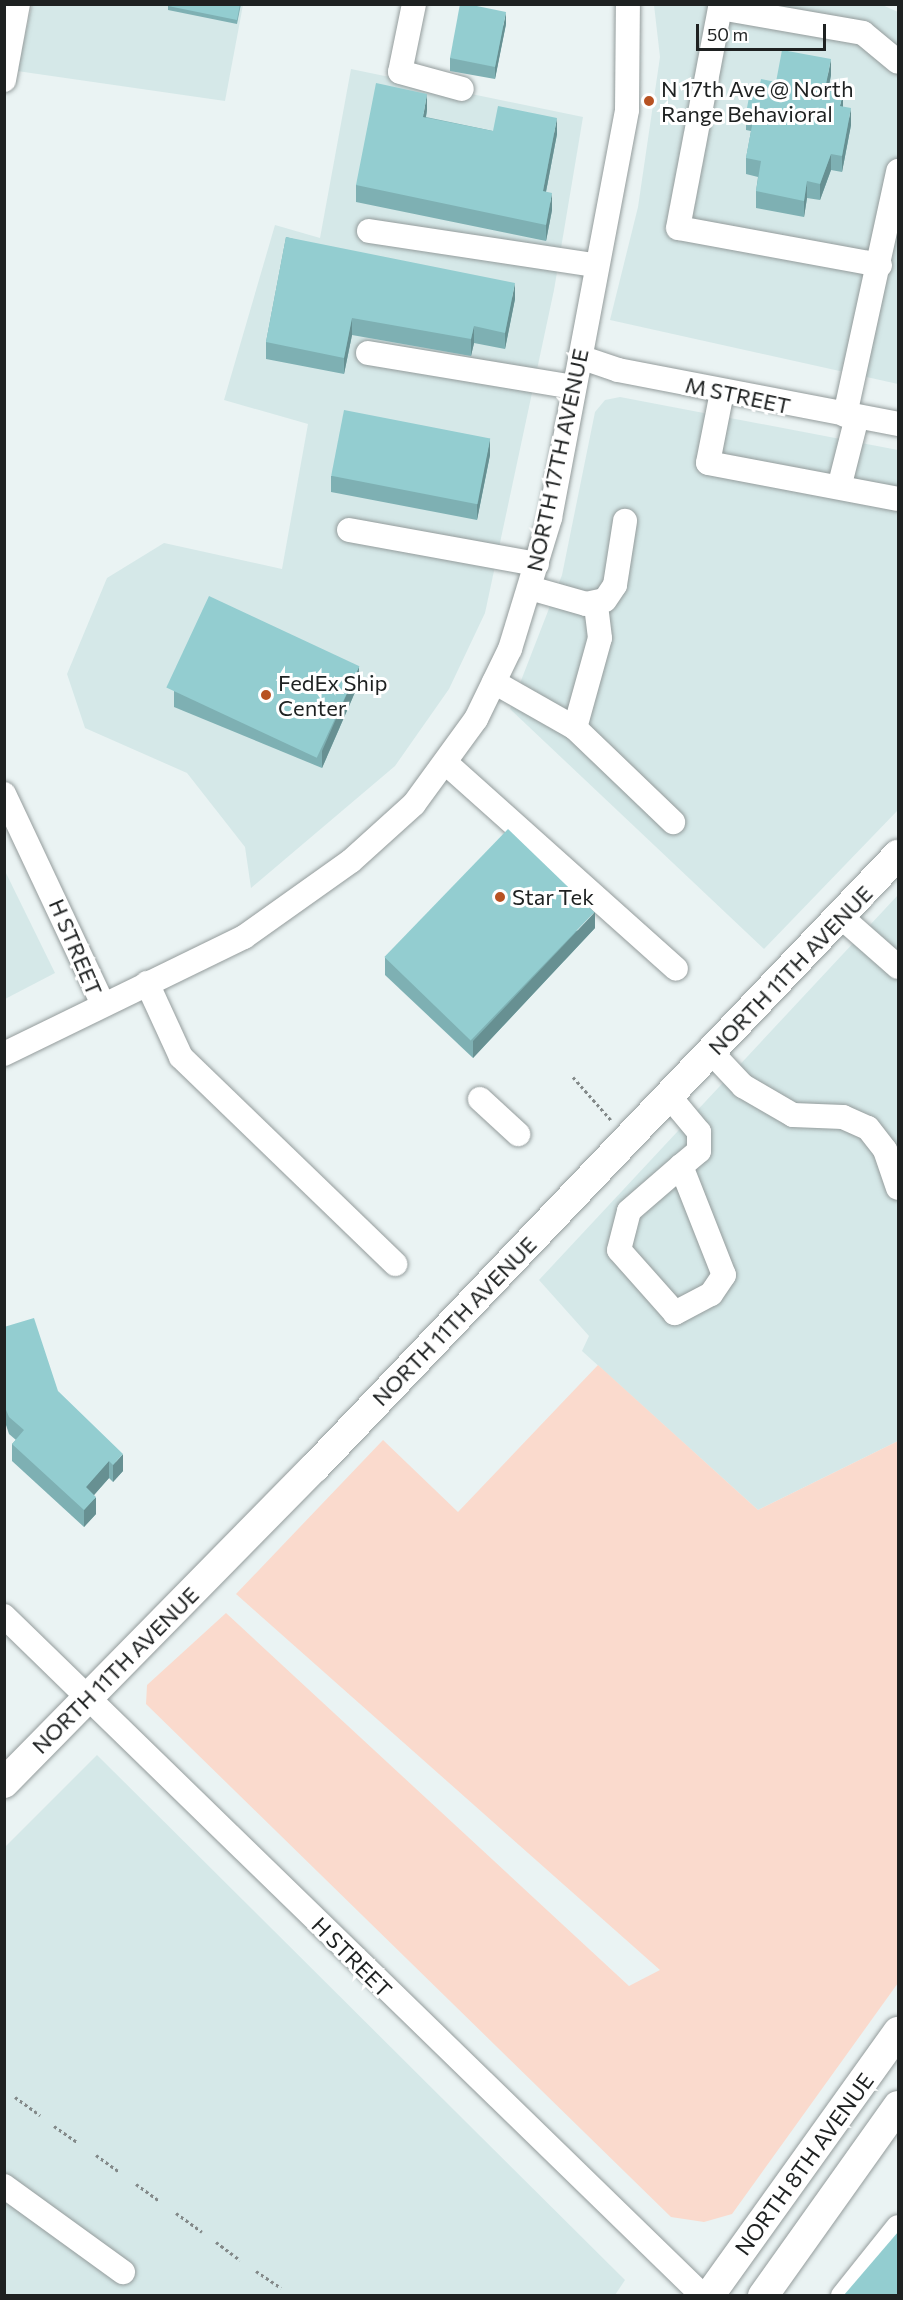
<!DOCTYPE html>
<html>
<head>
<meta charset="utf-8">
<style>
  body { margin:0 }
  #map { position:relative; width:903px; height:2300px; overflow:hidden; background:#eaf3f3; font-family:Commissioner,sans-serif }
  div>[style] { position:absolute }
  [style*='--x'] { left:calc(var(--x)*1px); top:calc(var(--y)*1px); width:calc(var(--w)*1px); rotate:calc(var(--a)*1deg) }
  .built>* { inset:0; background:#d5e8e8 }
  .green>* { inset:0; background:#fadacd }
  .path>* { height:3px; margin-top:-1.5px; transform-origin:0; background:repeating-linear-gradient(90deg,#838989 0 3px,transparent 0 6px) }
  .roads { filter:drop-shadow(0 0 2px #949c9c) drop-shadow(0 0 2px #949c9c) }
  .minor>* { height:24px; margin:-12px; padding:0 12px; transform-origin:12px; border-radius:12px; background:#fff }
  .major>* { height:30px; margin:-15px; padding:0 15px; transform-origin:15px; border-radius:15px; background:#fff }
  .wall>* { inset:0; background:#7eb0b3 }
  .shaded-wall>* { inset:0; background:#679092 }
  .building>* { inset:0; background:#93cdd0; transform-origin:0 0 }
  .dots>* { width:16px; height:16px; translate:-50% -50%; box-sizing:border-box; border:3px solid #fff; border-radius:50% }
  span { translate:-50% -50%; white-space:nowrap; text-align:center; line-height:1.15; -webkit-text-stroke:6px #fff; paint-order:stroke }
  .poi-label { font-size:22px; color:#1e2121 }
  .left { translate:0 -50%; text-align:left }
  .street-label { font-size:22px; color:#1e2121 }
  .frame { position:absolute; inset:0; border:6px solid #1e2121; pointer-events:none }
  .scale { position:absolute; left:696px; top:24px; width:130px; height:27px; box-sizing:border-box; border:3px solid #1e2121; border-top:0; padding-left:8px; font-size:18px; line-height:21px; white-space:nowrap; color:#1e2121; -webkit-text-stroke:4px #fff; paint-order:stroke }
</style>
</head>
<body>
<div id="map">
  <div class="built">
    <i style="clip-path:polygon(880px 4px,898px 12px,898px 384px,610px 320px,638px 207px,660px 57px,654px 5px)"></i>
    <i style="clip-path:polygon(32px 5px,243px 5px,225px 101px,17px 71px)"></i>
    <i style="clip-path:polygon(351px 69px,583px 117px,554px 290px,485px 613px,449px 689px,395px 766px,251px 888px,245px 847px,187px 773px,85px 728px,67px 674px,107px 578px,164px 543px,282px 569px,308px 424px,224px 400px,275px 225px,320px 238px)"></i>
    <i style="clip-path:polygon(620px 397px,898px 450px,898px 810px,764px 949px,510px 709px,562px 575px,595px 412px,605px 400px)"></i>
    <i style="clip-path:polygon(4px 869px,55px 973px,5px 999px,4px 999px)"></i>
    <i style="clip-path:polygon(898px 895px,898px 1441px,758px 1510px,582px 1351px,589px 1336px,539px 1280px)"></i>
    <i style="clip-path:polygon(97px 1755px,625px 2280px,615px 2295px,5px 2295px,4px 1848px)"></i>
  </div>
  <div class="green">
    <i style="clip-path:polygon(598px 1365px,758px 1510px,898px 1441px,898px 1983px,732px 2214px,704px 2222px,671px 2217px,146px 1704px,147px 1685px,226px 1613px,629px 1986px,660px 1970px,236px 1594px,383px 1440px,458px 1512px)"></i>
  </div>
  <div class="path">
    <i style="--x:573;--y:1077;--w:57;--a:48.5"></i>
    <i style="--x:15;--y:2097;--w:31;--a:36"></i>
    <i style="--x:54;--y:2126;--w:28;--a:35"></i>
    <i style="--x:96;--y:2155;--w:29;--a:36"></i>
    <i style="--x:136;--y:2184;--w:29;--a:36"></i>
    <i style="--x:176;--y:2213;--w:32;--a:36"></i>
    <i style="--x:216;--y:2242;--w:30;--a:37"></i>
    <i style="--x:256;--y:2271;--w:30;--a:34"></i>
  </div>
  <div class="roads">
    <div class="minor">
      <i style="--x:414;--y:4;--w:69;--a:101.6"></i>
      <i style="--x:400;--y:72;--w:64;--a:15.3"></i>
      <i style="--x:4;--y:80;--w:77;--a:-79.6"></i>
      <i style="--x:369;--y:231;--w:229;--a:8.6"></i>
      <i style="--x:880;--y:265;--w:205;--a:-169.6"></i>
      <i style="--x:678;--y:228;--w:224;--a:-79.2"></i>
      <i style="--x:720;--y:8;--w:145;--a:9.9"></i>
      <i style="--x:863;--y:33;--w:45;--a:39.6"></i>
      <i style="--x:368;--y:353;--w:209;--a:9.4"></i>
      <i style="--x:580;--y:357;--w:40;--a:18.9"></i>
      <i style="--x:618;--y:370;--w:285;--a:10.9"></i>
      <i style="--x:722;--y:392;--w:72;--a:101.2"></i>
      <i style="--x:708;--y:463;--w:193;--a:10.7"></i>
      <i style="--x:845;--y:415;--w:250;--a:-77.7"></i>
      <i style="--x:840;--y:484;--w:69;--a:-75.8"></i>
      <i style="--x:349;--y:530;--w:191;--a:10.3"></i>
      <i style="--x:530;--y:588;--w:58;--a:15.9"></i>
      <i style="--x:586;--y:604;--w:19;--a:-12"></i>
      <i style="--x:605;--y:600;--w:18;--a:-56"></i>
      <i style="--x:615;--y:585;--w:65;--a:-81.1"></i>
      <i style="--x:494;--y:682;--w:93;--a:29.6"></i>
      <i style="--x:575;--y:728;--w:136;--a:43.8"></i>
      <i style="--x:575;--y:728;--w:93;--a:-74.5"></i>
      <i style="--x:600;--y:638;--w:35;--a:-97"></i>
      <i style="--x:447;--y:764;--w:307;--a:41.8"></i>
      <i style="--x:4;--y:794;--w:230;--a:64.8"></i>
      <i style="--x:840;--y:916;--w:77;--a:41.3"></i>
      <i style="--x:147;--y:983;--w:81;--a:65.3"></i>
      <i style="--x:181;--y:1057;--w:298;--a:44"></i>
      <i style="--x:711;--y:1052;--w:47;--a:46.7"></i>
      <i style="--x:743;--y:1086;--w:58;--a:30.1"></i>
      <i style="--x:793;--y:1115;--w:50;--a:2.3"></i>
      <i style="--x:843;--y:1117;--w:27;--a:24"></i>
      <i style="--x:868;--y:1128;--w:28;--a:52"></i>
      <i style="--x:885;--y:1150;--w:40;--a:71.1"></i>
      <i style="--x:4;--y:1054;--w:267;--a:-26"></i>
      <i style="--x:244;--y:937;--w:131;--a:-35.4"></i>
      <i style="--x:351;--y:861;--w:85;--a:-42.1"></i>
      <i style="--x:414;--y:804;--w:105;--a:-53.9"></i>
      <i style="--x:476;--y:719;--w:78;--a:-64.1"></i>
      <i style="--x:510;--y:649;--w:137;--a:-73"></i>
      <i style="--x:550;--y:518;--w:415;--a:-79.3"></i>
      <i style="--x:627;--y:110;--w:106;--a:-89.5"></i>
      <i style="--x:669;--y:1096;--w:47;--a:50.2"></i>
      <i style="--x:699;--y:1132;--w:19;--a:90"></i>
      <i style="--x:699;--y:1151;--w:23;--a:140"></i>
      <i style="--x:681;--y:1166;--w:117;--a:68.5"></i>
      <i style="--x:724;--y:1275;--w:23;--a:124"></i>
      <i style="--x:711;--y:1294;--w:41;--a:152.2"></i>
      <i style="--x:675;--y:1313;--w:84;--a:-131.6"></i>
      <i style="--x:619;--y:1250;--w:40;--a:-75.6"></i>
      <i style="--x:629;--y:1211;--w:69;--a:-40.9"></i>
      <i style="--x:480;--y:1099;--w:52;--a:42.6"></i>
      <i style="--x:4;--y:1616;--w:975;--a:44.21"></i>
      <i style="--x:4;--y:2186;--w:147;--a:35.9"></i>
      <i style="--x:843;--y:2296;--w:88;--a:-51.4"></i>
    </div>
    <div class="major">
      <i style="--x:4;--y:1783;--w:442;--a:-45.5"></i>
      <i style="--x:314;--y:1468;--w:847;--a:-46.39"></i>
      <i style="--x:709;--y:2296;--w:325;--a:-54.4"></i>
      <i style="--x:763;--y:2296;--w:233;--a:-54.6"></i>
    </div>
  </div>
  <div class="wall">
    <i style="clip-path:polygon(168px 4px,241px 4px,237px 24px,168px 10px)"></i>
    <i style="clip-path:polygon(506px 24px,495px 79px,450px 71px,450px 58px)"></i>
    <i style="clip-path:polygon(831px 75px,828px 90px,843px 107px,851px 125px,842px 172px,831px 170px,820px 200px,807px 198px,804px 217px,756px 208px,756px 191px,758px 177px,746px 174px,746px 158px,751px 131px,746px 130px,746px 113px,758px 94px,776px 82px)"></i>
    <i style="clip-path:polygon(427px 110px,426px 117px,493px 131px,557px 134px,546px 192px,552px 210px,546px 241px,356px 202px,356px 185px)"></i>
    <i style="clip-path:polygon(286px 237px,515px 299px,505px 349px,474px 343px,471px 356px,352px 335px,344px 374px,266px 359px,266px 342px)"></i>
    <i style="clip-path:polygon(490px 455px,477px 520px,331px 492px,331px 476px)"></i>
    <i style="clip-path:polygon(359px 683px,322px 768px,174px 707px,174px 691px)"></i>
    <i style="clip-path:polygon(595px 928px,473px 1058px,385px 975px,385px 958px)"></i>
    <i style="clip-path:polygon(4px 1327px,123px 1471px,113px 1482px,109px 1478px,94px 1495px,96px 1514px,84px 1527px,12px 1461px,12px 1444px,16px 1440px,9px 1434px,5px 1422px)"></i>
  </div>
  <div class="shaded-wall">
    <i style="clip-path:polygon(506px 12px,506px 24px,495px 79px,495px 67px)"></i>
    <i style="clip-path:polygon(831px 59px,831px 75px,825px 106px,825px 89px)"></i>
    <i style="clip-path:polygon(843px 93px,843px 109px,840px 106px)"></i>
    <i style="clip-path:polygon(427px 94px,427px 110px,423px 133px,423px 117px)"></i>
    <i style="clip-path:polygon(851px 108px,851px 125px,842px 172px,842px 156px)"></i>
    <i style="clip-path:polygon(557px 118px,557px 134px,543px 207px,543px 191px)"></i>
    <i style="clip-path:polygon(831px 154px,831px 170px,820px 200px,820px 184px)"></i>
    <i style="clip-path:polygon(807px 181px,807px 198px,804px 217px,804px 201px)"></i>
    <i style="clip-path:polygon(552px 193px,552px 210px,546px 241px,546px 225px)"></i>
    <i style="clip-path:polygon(515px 283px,515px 299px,505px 349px,505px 333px)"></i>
    <i style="clip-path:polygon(352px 318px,352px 335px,344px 374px,344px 358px)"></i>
    <i style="clip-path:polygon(474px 326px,474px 343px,471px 356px,471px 339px)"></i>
    <i style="clip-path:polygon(490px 438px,490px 455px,477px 520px,477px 503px)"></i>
    <i style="clip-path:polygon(359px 666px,359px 683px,322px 768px,322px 751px)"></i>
    <i style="clip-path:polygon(595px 912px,595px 928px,473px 1058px,473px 1041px)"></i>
    <i style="clip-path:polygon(123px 1454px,123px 1471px,113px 1482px,113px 1465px)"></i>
    <i style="clip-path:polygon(109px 1461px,109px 1478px,86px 1504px,86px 1487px)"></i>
    <i style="clip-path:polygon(96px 1497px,96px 1514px,84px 1527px,84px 1510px)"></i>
  </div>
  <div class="building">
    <i style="clip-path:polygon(168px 4px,240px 4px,237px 20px,168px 6px)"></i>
    <i style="clip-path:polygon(460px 4px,467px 4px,506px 12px,495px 67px,450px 58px)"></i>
    <i style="clip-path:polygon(782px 50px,831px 59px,825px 89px,843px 93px,840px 106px,851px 108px,842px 156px,831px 154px,820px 184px,807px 181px,804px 201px,756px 191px,761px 161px,746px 158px,754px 115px,746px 113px,750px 92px,758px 94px,761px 79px,776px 82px)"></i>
    <i style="clip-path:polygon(376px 83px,427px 94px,423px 117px,493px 131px,498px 106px,557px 118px,543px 191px,552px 193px,546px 225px,356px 185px)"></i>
    <i style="clip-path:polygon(286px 237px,515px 283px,505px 333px,474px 326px,471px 339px,352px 318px,344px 358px,266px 342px)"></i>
    <i style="left:344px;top:410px;width:149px;height:67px;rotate:11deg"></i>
    <i style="left:209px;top:596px;width:166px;height:101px;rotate:25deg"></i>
    <i style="left:508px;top:829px;width:120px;height:178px;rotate:44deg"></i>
    <i style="clip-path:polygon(34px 1318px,58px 1391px,123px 1454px,113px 1465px,109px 1461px,86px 1487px,96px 1497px,84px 1510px,12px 1444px,24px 1430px,9px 1417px,4px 1405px,4px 1327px)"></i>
    <i style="clip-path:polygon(898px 2232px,898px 2295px,844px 2295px)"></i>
  </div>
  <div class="dots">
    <i style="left:649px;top:101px;background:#b75222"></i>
    <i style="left:266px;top:695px;background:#b75222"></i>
    <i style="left:500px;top:897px;background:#b75222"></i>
  </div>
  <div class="poi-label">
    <span class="left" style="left:661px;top:101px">N 17th Ave @ North<br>Range Behavioral</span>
    <span class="left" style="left:278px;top:695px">FedEx Ship<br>Center</span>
    <span class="left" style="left:512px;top:897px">Star Tek</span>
  </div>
  <div class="street-label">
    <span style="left:738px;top:395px;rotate:12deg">M STREET</span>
    <span style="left:557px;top:460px;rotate:-78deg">NORTH 17TH AVENUE</span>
    <span style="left:76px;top:947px;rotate:67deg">H STREET</span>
    <span style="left:790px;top:970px;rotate:-46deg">NORTH 11TH AVENUE</span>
    <span style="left:454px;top:1321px;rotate:-46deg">NORTH 11TH AVENUE</span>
    <span style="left:115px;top:1670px;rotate:-45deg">NORTH 11TH AVENUE</span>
    <span style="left:352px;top:1957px;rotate:45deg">H STREET</span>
    <span style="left:804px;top:2164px;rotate:-54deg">NORTH 8TH AVENUE</span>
  </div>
  <div class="frame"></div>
  <div class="scale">50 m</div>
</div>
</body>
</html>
